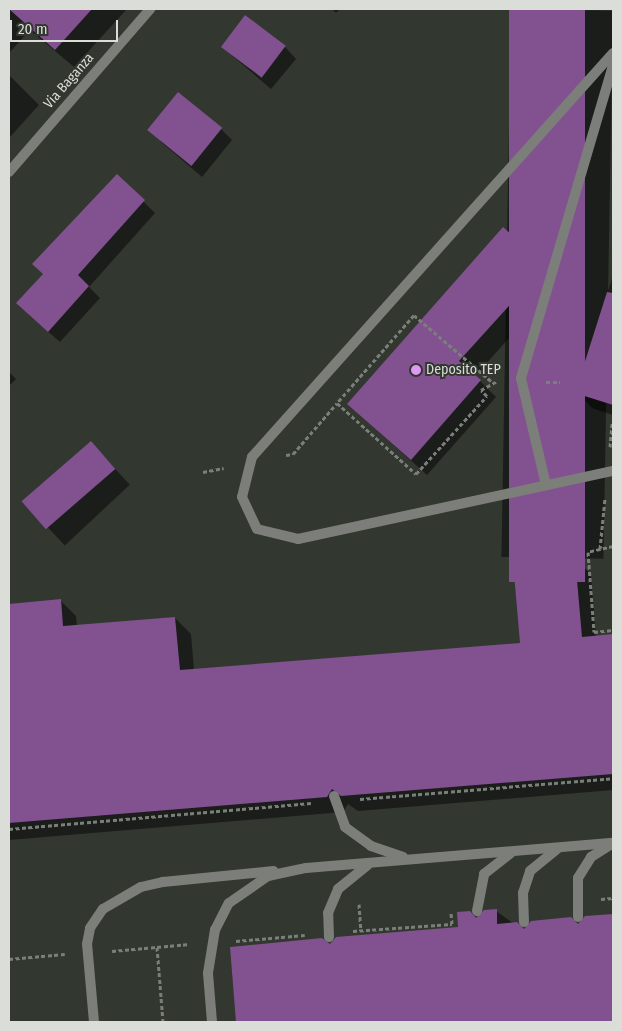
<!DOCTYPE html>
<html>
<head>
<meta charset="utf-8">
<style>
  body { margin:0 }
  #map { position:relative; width:622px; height:1031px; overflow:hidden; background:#32372f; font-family:"Fira Sans Condensed",sans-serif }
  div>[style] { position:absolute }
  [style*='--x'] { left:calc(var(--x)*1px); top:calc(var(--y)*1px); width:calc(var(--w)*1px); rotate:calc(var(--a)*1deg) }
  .shadow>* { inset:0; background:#0007; transform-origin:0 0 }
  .building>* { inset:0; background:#815190; transform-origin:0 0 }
  .path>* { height:3px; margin-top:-1.5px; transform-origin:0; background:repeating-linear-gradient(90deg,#7b7f79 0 4px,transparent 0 6.5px) }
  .lane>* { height:10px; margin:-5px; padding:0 5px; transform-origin:5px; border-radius:5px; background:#7c7e7a }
  .street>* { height:10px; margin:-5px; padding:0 5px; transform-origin:5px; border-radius:5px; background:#7c7e7a }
  .dots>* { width:14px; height:14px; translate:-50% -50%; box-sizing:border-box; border:2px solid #32372f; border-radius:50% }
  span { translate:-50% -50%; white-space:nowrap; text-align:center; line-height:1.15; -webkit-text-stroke:4px #32372f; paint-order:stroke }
  .street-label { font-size:14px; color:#daddd8 }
  .poi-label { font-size:14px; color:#daddd8 }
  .left { translate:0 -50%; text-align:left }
  .frame { position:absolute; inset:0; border:10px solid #daddd8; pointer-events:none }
  .scale { position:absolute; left:10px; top:20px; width:108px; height:22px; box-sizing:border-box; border:2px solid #daddd8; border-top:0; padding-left:6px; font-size:15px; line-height:18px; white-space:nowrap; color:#daddd8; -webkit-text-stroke:4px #32372f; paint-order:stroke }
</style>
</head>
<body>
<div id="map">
  <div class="shadow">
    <i style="clip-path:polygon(9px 9px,127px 9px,74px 67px,30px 30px,9px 53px)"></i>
    <i style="clip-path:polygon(332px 9px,340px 9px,336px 13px)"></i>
    <i style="left:511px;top:9px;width:102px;height:548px;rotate:1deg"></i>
    <i style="clip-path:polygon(221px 46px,285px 47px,296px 59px,271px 89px)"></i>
    <i style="clip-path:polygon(9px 75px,39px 105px,9px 138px)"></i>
    <i style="clip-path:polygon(221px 129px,232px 140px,202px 177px,160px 141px)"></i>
    <i style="clip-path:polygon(117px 176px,155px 213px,89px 287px,100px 298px,60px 342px,29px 315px,44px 275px)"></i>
    <i style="clip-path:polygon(545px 266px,560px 281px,475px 376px,496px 397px,427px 475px,348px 404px)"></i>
    <i style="clip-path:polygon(613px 275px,613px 415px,592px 408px,577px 392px)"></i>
    <i style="clip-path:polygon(9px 372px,16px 379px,9px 386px)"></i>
    <i style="left:91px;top:443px;width:57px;height:89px;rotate:47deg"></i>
    <i style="clip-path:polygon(575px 559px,591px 574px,596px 637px,613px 636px,613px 790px,358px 811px,348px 804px,343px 812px,9px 840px,9px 605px,61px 601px,76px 616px,77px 627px,175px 618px,191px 634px,194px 670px,521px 644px)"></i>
    <i style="clip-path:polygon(496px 911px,524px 931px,579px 926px,585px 917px,613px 915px,613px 1022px,237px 1022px,231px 948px,330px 946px,460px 928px)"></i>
  </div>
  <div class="building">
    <i style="clip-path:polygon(9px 9px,92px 9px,55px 50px)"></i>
    <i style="left:509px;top:9px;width:76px;height:573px"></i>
    <i style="left:245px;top:15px;width:51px;height:40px;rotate:37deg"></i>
    <i style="left:178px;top:92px;width:57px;height:49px;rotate:39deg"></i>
    <i style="clip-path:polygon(117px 174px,145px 200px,78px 275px,89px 286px,48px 332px,16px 303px,43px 274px,32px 264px)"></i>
    <i style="clip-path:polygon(503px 227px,546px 265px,459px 361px,481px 380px,411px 460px,347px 404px)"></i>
    <i style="clip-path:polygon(607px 292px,613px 293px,613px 405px,575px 393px)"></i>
    <i style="left:91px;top:441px;width:37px;height:92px;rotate:49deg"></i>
    <i style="clip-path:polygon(575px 557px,582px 637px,613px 634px,613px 774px,341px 796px,332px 789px,327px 797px,9px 823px,9px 604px,61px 599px,63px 626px,175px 617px,180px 670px,520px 643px,513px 562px)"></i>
    <i style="clip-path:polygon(497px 909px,497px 924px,517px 922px,524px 929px,531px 921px,571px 917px,578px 924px,585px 916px,613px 914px,613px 1022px,236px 1022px,230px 947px,322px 938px,330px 944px,336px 937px,458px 927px,457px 912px,470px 911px,476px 918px,484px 910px)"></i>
  </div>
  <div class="path">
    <i style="--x:491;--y:381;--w:101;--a:-139.4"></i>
    <i style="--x:414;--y:315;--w:117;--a:131.2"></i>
    <i style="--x:337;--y:403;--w:106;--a:41.9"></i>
    <i style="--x:416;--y:474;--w:105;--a:-47.7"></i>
    <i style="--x:487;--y:396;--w:8;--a:-135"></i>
    <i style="--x:481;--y:390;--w:18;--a:-29"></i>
    <i style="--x:546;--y:382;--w:14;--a:0"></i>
    <i style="--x:610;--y:447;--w:24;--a:-85"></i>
    <i style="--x:286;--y:455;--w:7;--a:-8"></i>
    <i style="--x:293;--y:454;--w:67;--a:-49.2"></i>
    <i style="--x:203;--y:472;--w:21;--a:-11"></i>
    <i style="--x:613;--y:546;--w:26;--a:167"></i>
    <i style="--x:588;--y:552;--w:80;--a:85.7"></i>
    <i style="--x:594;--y:632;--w:19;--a:-6"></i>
    <i style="--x:600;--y:549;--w:51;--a:-84.4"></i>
    <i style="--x:360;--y:799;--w:254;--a:-4.7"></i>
    <i style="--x:9;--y:829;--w:303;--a:-4.9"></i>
    <i style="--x:601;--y:899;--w:12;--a:-5"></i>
    <i style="--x:359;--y:904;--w:27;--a:86"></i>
    <i style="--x:353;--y:931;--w:99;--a:-4"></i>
    <i style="--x:452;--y:924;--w:12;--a:-95"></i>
    <i style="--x:236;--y:941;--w:69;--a:-5"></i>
    <i style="--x:157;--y:947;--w:75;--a:85.4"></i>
    <i style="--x:112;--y:951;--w:78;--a:-5.1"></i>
    <i style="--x:9;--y:959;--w:56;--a:-5.1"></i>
  </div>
  <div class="lane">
    <i style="--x:613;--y:53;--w:542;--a:131.78"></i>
    <i style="--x:252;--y:457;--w:41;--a:104"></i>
    <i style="--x:242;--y:497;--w:35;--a:65"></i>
    <i style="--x:257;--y:529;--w:42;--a:13.7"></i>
    <i style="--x:298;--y:539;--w:322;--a:-12.2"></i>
    <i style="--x:546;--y:485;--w:110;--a:-103.2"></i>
    <i style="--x:521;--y:378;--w:326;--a:-73.6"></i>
    <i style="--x:334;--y:796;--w:33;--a:70"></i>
    <i style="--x:345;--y:827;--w:32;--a:36"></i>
    <i style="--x:371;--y:846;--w:34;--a:19"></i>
    <i style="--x:477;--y:911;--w:38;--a:-79"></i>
    <i style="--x:484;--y:874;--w:34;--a:-38"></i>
    <i style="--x:578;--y:917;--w:39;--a:-90"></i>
    <i style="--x:578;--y:878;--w:25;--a:-58"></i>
    <i style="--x:591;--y:857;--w:22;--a:-32"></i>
    <i style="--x:524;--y:922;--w:29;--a:-92"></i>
    <i style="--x:523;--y:893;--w:23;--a:-72"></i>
    <i style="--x:530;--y:871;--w:35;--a:-39"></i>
    <i style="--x:329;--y:937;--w:24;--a:-92"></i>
    <i style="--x:328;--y:913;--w:26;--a:-67"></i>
    <i style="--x:338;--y:889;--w:38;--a:-39"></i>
    <i style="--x:94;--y:1022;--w:78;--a:-95.1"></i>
    <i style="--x:87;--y:944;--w:16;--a:-79"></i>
    <i style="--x:90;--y:928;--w:23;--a:-56"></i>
    <i style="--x:103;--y:909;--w:44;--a:-30.1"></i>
    <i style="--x:141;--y:887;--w:23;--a:-13"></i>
    <i style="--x:163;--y:882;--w:111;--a:-5.7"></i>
    <i style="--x:212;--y:1022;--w:49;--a:-94.7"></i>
    <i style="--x:208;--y:973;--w:44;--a:-80.8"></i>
    <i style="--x:215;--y:930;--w:30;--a:-63"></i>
    <i style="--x:229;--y:903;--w:47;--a:-34.7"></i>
    <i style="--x:268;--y:876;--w:39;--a:-12"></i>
    <i style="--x:306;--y:868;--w:308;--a:-4.7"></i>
  </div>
  <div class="street">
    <i style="--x:9;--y:172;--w:216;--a:-49.1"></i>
  </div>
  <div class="dots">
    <i style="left:416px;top:370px;background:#dd99f3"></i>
  </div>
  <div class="street-label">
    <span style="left:69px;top:81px;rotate:-49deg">Via Baganza</span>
  </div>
  <div class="poi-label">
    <span class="left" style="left:426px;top:370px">Deposito TEP</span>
  </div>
  <div class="frame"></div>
  <div class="scale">20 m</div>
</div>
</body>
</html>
